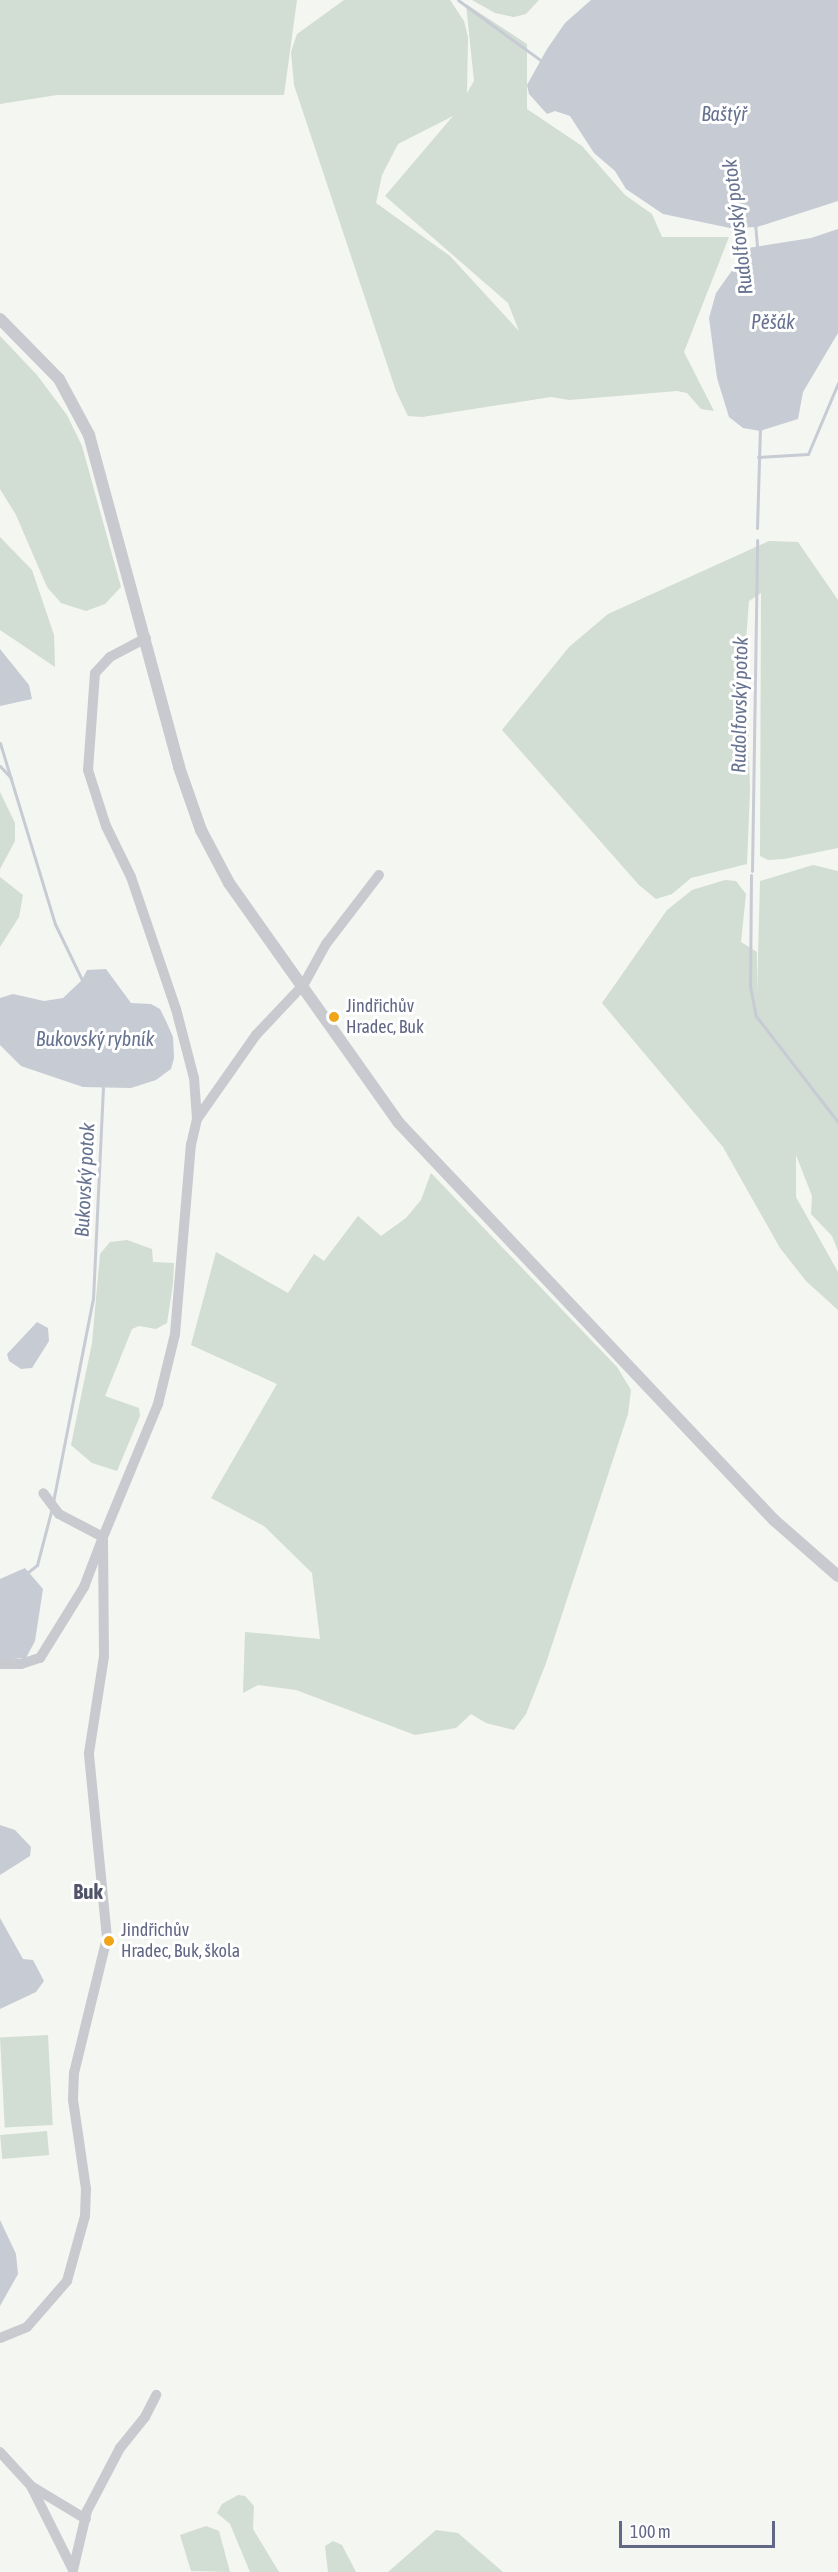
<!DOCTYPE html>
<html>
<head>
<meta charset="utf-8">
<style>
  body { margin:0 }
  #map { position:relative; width:838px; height:2572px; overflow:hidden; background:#f4f6f1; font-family:"Asap Condensed",sans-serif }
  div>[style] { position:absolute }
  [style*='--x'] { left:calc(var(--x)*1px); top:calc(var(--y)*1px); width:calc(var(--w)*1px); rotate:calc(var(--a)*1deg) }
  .green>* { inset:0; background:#d2ddd3; transform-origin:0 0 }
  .water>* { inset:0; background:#c7cbd4 }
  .stream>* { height:3px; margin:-1.5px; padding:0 1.5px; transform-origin:1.5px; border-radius:1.5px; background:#c7cbd4 }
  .minor>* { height:10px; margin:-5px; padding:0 5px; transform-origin:5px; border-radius:5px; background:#c9cacf }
  .tertiary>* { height:12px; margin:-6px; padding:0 6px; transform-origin:6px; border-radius:6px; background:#c9cacf }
  .dots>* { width:16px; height:16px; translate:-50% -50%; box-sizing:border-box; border:3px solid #fff; border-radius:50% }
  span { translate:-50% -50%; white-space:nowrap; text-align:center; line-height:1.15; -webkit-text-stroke:6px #fff; paint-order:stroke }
  .poi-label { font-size:18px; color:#626785 }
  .left { translate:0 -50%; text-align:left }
  .water-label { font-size:20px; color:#677390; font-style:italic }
  .quarter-label { font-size:21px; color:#515469; font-weight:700 }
  .scale { position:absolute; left:619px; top:2521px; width:156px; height:27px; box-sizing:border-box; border:3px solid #626785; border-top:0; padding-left:8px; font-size:18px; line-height:21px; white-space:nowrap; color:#626785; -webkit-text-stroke:4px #fff; paint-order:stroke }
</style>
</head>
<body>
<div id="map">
  <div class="green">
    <i style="clip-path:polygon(0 0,297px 0,284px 95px,57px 95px,0 104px)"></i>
    <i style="clip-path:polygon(evenodd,344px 0,450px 0,464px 21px,468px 37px,467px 93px,474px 81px,466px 4px,527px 44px,527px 109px,582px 146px,625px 195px,652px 214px,662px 237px,729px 237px,684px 352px,714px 411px,701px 409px,687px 393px,677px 391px,569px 400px,551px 397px,422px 417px,408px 416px,396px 391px,294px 85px,291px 52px,297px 34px,344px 0,453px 116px,385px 196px,508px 303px,519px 331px,450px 256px,376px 203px,382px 175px,398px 144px,453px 116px)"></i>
    <i style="clip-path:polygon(472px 0,539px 0,526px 14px,514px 17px,495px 13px)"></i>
    <i style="clip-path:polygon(0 336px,37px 375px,67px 415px,82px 446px,121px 587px,105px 604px,86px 611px,61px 603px,47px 587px,16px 515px,0 489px)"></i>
    <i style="clip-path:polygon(0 537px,32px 570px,54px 635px,55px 667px,0 630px)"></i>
    <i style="clip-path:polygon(769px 541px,798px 542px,838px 600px,838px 848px,784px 859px,768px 860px,760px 856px,761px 593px,749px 601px,746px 640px,750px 791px,747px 864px,691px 878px,672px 894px,656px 899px,639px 885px,502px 730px,569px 647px,608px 614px)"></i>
    <i style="clip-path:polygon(0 792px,15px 823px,15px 841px,0 869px)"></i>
    <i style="clip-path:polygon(813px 865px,838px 871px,838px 1251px,832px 1236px,811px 1214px,812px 1196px,796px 1155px,796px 1197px,838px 1272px,838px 1310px,806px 1281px,780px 1248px,723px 1147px,602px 1003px,667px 910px,692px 890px,725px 880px,736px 881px,746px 894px,741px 942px,757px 952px,757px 995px,760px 881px)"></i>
    <i style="clip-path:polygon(0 877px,23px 895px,19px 917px,0 947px)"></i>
    <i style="clip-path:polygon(431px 1173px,617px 1367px,631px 1390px,628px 1414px,546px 1663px,526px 1714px,514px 1730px,486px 1723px,471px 1714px,456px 1728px,415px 1735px,296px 1690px,258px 1685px,243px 1693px,245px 1632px,320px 1639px,312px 1573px,264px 1526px,211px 1498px,277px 1384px,191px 1345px,216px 1252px,288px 1293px,314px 1254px,324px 1261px,358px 1216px,381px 1236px,406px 1218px,421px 1200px)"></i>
    <i style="clip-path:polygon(127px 1240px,152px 1249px,153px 1262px,174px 1263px,173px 1284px,167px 1323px,156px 1329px,139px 1326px,132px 1329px,105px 1396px,139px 1408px,140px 1416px,117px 1471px,92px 1463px,71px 1445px,92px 1343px,100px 1254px,110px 1242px)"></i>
    <i style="left:48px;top:2035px;width:90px;height:48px;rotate:87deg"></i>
    <i style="left:47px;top:2131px;width:24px;height:47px;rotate:85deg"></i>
    <i style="clip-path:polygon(238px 2495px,245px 2496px,254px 2506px,253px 2529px,279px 2572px,250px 2572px,230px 2524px,217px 2513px,222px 2504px)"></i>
    <i style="clip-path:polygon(206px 2526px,219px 2531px,230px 2572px,191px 2571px,180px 2535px)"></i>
    <i style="clip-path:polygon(436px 2530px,458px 2533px,503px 2572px,388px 2572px)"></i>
    <i style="clip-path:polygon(333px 2541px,342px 2545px,356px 2572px,328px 2572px,325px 2546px)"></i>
  </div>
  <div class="water">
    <i style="clip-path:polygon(591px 0,838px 0,838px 201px,757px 227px,730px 228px,663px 214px,626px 189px,615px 171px,594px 153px,570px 116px,555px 111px,547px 114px,529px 94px,527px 85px,547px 49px,565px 23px)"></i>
    <i style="clip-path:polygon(838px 229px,838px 333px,803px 392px,798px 419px,760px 431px,743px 428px,729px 417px,717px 378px,709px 318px,716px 293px,748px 248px,811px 238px)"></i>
    <i style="clip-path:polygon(0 649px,29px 685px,32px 699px,0 706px)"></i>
    <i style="clip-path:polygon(106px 969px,131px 1003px,151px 1004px,160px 1009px,166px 1021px,173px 1037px,174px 1058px,171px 1069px,156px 1080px,131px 1088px,83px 1087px,21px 1066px,0 1045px,0 998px,13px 994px,44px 1001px,63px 998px,82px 980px,87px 970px)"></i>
    <i style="clip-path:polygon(37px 1322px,48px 1328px,49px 1341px,32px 1368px,21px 1369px,9px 1361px,7px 1354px)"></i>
    <i style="clip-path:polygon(25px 1568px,43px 1589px,35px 1641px,26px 1658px,0 1660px,0 1579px)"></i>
    <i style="clip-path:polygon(0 1825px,15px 1830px,31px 1847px,30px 1856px,0 1875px)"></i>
    <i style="clip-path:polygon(0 1918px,23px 1959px,33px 1960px,44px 1981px,36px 1992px,0 2009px)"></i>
    <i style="clip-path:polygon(0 2220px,16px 2254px,18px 2274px,0 2306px)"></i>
  </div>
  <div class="stream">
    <i style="--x:458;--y:0;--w:105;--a:36.1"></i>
    <i style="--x:755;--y:223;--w:23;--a:85"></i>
    <i style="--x:758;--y:457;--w:50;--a:-3.4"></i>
    <i style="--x:808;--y:454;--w:77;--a:-67.1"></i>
    <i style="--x:757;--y:528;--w:99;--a:-88.3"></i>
    <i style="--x:0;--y:743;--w:189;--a:73.1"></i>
    <i style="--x:55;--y:924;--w:67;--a:64.2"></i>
    <i style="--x:0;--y:766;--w:16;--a:47"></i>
    <i style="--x:752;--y:871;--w:331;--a:-89.1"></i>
    <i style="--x:751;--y:875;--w:111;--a:90.5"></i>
    <i style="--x:750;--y:986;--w:31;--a:79"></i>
    <i style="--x:756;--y:1016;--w:134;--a:52.3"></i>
    <i style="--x:53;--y:1502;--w:207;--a:-78.9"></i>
    <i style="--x:93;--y:1299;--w:212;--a:-87.3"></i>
    <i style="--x:27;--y:1573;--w:13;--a:-39"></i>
    <i style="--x:37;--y:1565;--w:59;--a:-75.3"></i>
  </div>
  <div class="minor">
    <i style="--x:146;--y:638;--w:41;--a:152.2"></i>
    <i style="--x:110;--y:657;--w:22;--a:133"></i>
    <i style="--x:95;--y:673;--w:97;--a:94.1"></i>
    <i style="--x:88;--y:770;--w:59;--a:72.2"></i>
    <i style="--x:106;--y:826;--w:57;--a:63.9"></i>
    <i style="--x:131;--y:877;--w:139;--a:71.2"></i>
    <i style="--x:176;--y:1009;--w:71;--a:75.4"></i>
    <i style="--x:194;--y:1078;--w:41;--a:85.8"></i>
    <i style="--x:0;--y:1664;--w:21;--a:0"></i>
    <i style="--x:21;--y:1664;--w:20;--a:-18"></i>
    <i style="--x:40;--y:1658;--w:84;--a:-58.2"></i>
    <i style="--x:84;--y:1587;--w:53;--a:-69.2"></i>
    <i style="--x:103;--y:1537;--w:50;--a:-152.4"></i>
    <i style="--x:59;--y:1514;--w:26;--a:-127"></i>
    <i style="--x:0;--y:2338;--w:29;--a:-22"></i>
    <i style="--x:27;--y:2327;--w:61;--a:-49"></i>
    <i style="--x:67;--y:2281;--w:67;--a:-74.5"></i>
    <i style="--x:85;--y:2216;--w:27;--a:-88"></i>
    <i style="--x:86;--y:2189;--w:90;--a:-98.3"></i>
    <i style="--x:73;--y:2100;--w:27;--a:-88"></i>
    <i style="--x:74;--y:2073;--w:139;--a:-76.3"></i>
    <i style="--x:107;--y:1938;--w:186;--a:-95.6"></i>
    <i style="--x:89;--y:1753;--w:98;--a:-81.2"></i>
    <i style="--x:104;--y:1656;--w:119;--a:-90.5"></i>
    <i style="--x:103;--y:1537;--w:144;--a:-67.5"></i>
    <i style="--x:158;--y:1404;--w:72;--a:-76.3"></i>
    <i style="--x:175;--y:1334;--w:190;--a:-85.2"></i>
    <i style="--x:191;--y:1145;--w:27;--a:-77"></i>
    <i style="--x:197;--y:1119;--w:103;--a:-54.9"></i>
    <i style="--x:256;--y:1035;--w:70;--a:-46.7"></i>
    <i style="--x:304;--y:984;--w:46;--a:-61.2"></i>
    <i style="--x:326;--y:944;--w:87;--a:-52.5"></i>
    <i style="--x:0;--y:2452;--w:46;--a:47.6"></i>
    <i style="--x:31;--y:2486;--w:94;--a:63.4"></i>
    <i style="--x:31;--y:2486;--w:64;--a:31"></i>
    <i style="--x:73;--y:2570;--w:61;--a:-76.7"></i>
    <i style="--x:87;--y:2511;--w:71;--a:-62.4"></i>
    <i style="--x:120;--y:2448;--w:40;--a:-51"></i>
    <i style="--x:145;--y:2417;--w:25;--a:-63"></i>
  </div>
  <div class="tertiary">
    <i style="--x:0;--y:319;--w:84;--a:45.5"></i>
    <i style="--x:59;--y:379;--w:64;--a:61.8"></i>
    <i style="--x:89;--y:435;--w:344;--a:74.8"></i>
    <i style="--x:179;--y:767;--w:67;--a:70.8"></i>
    <i style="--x:201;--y:830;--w:60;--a:62.2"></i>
    <i style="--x:229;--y:883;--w:293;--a:54.7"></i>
    <i style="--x:398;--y:1122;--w:548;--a:46.63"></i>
    <i style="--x:774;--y:1520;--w:85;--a:41.2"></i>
  </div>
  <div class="dots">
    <i style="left:334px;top:1017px;background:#efa517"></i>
    <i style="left:109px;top:1941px;background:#efa517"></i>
  </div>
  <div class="poi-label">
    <span class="left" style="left:346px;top:1017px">Jindřichův<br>Hradec, Buk</span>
    <span class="left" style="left:121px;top:1941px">Jindřichův<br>Hradec, Buk, škola</span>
  </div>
  <div class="water-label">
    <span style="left:724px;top:113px">Baštýř</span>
    <span style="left:737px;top:227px;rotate:-97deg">Rudolfovský potok</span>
    <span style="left:773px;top:321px">Pěšák</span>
    <span style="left:739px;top:705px;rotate:-89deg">Rudolfovský potok</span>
    <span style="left:95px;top:1038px">Bukovský rybník</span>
    <span style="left:84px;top:1180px;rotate:-87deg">Bukovský potok</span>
  </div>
  <div class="quarter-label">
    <span style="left:88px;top:1891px">Buk</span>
  </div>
  <div class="scale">100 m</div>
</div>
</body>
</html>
